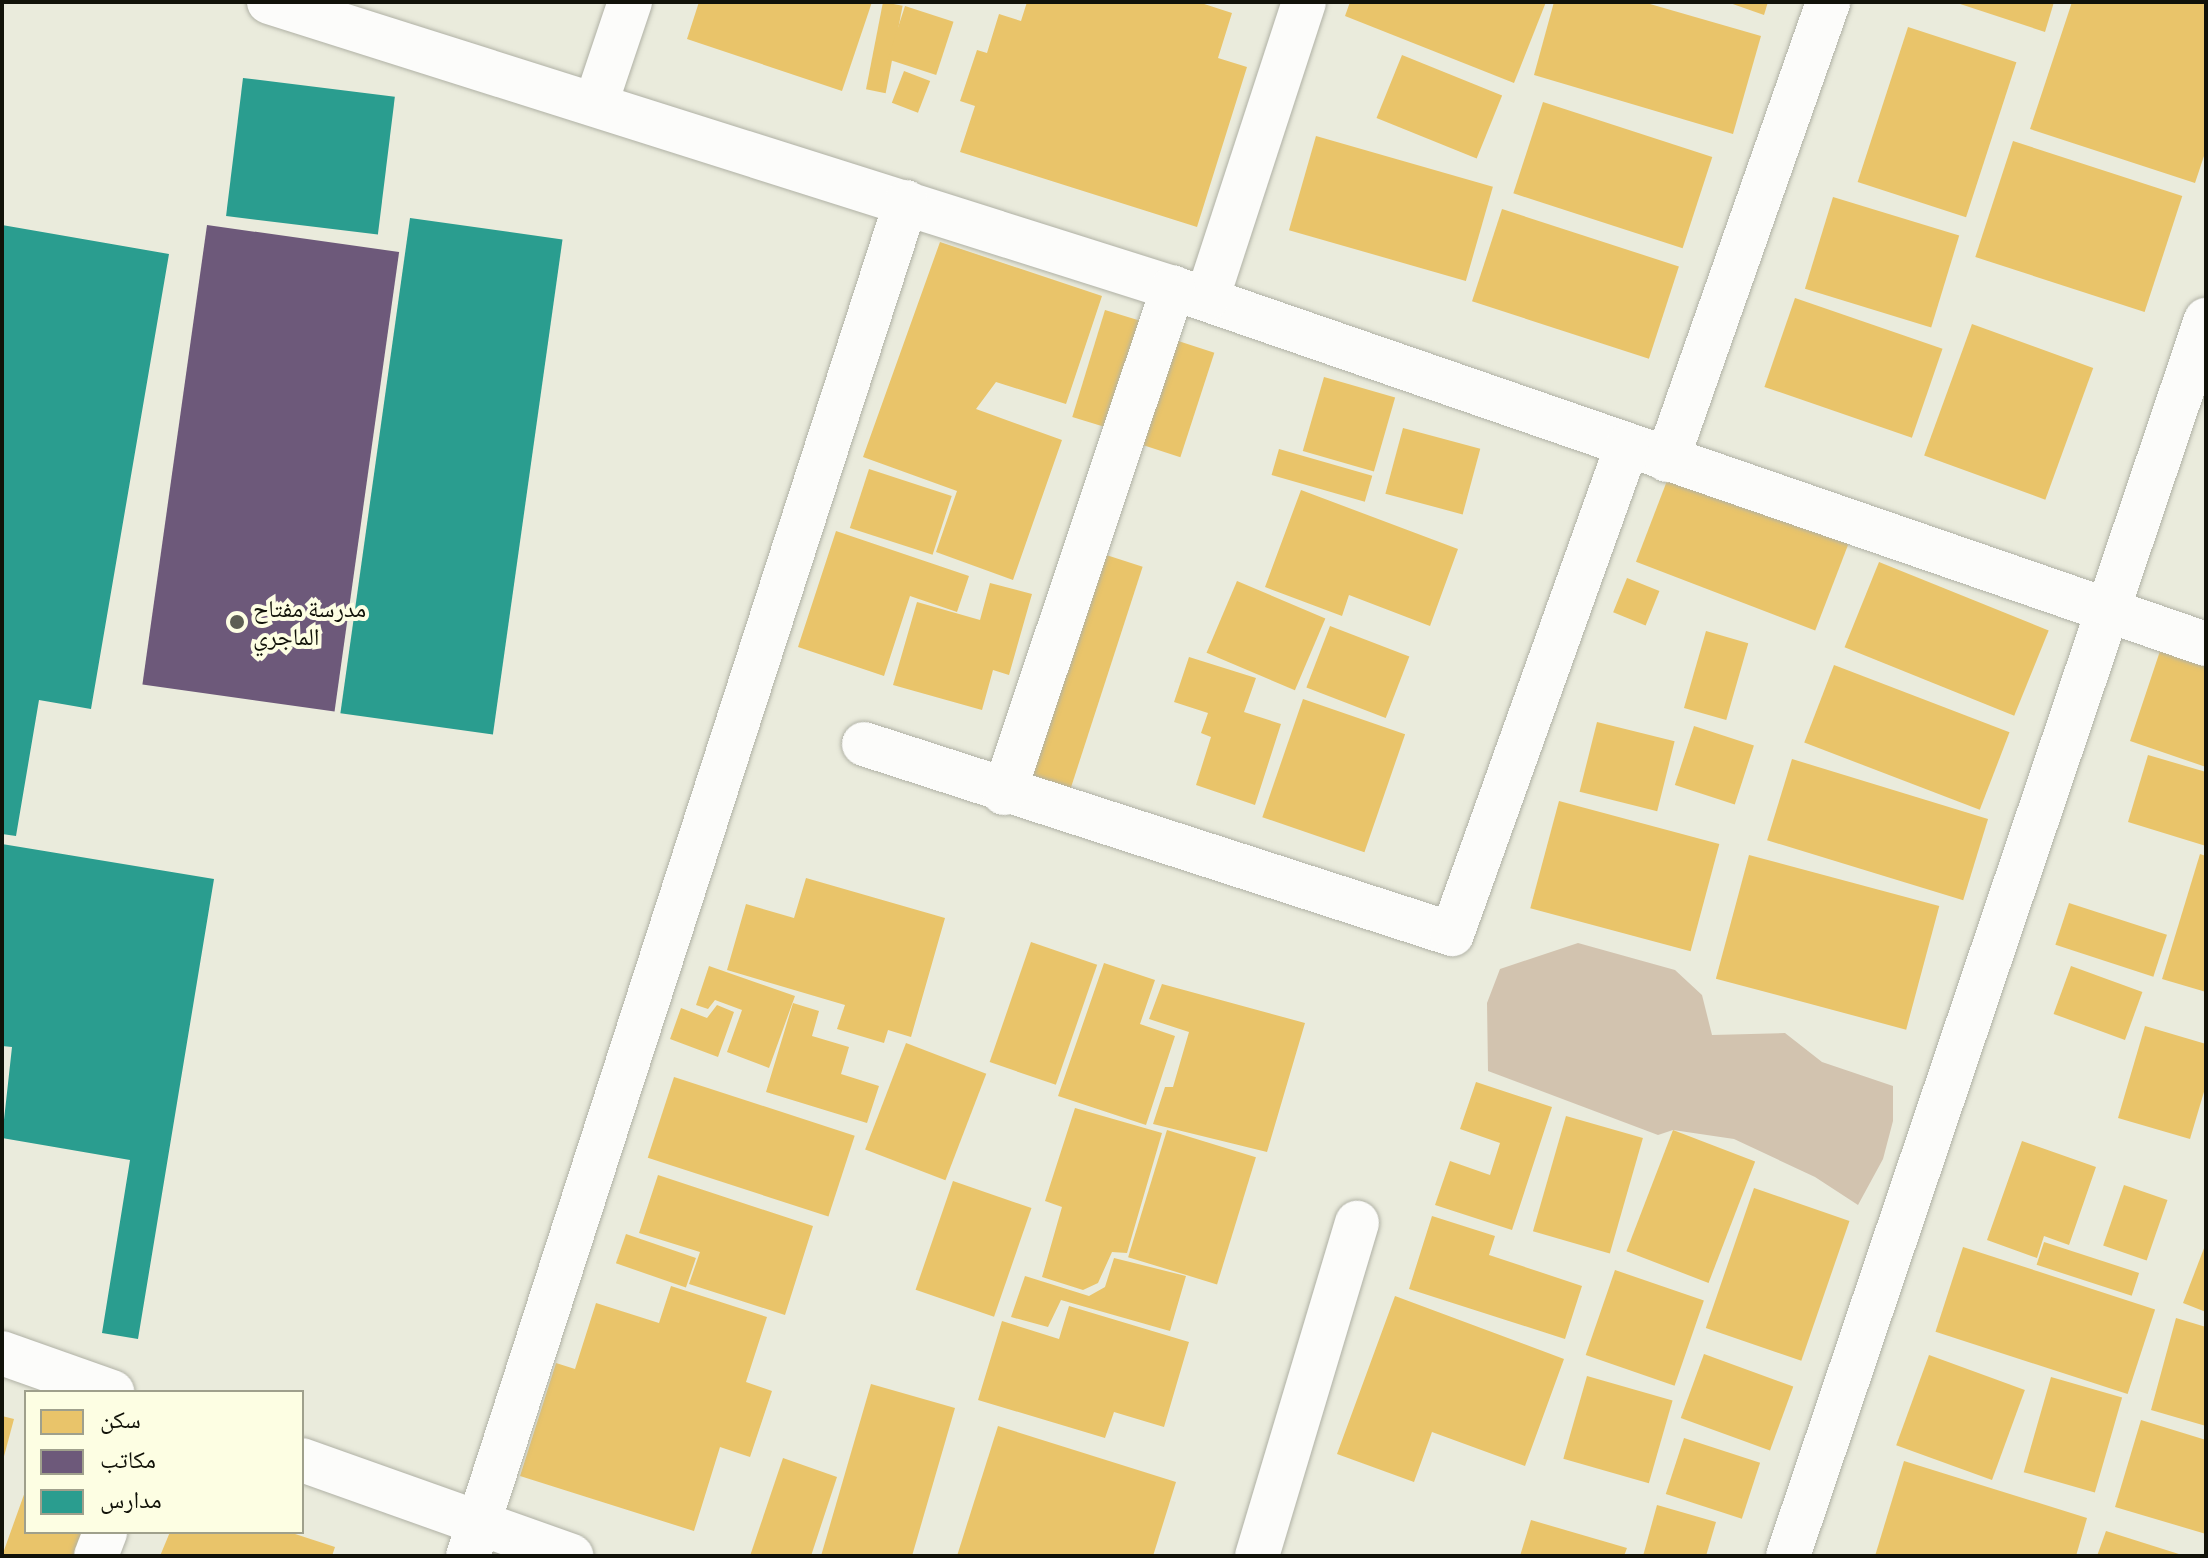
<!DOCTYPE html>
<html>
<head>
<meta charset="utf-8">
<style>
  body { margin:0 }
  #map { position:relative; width:2208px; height:1558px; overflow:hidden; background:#eaebdc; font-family:Barlow,"Noto Naskh Arabic",sans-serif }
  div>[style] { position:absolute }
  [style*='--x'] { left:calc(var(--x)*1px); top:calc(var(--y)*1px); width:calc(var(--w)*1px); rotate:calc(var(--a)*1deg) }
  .forest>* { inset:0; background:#d2c3af }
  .homes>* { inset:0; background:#e9c46a; transform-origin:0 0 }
  .offices>* { inset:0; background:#6d597a; transform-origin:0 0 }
  .schools>* { inset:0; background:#2a9d8f; transform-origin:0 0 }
  .roads { filter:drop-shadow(0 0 2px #b0b1a5) drop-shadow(0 0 2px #b0b1a5) }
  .minor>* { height:44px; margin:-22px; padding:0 22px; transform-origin:22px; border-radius:22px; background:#fcfcfa }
  .dots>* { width:22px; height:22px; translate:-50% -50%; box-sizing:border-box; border:4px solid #fdfee3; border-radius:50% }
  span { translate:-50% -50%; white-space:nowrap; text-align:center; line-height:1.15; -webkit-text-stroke:8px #fdfee3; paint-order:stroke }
  .poi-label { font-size:24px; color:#111209 }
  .left { translate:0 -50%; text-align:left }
  .frame { position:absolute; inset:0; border:4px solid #111209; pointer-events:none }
  .legend { position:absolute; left:24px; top:1390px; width:280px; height:144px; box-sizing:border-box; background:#fdfee3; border:2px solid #9fa08c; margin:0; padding:10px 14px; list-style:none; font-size:24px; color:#111209 }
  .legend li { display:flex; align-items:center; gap:16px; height:40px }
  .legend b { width:40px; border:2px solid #9fa08c }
</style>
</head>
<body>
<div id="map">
  <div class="forest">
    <i style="clip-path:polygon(1578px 943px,1675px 970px,1702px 995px,1712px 1035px,1785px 1033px,1822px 1062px,1893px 1086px,1893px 1121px,1883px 1159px,1858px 1205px,1815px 1177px,1734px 1139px,1673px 1130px,1658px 1135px,1488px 1071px,1487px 1003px,1500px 969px)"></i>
  </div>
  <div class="homes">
    <i style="clip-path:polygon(699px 2px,872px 2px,842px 91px,687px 39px)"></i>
    <i style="left:883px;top:2px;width:20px;height:89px;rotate:11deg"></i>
    <i style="clip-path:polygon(1027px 2px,1198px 2px,1232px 13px,1218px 58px,1247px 67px,1197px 227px,960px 152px,975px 106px,960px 101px,977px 50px,987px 53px,999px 14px,1021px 21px)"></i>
    <i style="clip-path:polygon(1350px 2px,1546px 2px,1514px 83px,1345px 16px)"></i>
    <i style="clip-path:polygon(1554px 2px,1643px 2px,1761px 36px,1733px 134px,1534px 75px)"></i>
    <i style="clip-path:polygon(1727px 2px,1768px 2px,1764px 15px)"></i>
    <i style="clip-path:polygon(1954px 2px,2054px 2px,2045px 32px)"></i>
    <i style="clip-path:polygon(2072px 2px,2206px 2px,2206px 150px,2195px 183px,2030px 129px)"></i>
    <i style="left:905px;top:6px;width:51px;height:56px;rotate:18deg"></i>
    <i style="left:1908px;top:27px;width:114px;height:163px;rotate:18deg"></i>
    <i style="left:1402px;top:55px;width:108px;height:68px;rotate:22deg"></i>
    <i style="left:904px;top:71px;width:28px;height:34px;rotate:21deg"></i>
    <i style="left:1543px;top:102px;width:178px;height:96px;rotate:18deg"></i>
    <i style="left:1316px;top:136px;width:184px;height:98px;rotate:16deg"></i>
    <i style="left:2013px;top:141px;width:178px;height:122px;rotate:18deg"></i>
    <i style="left:1833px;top:197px;width:132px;height:96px;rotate:17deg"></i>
    <i style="left:1502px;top:209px;width:186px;height:97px;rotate:18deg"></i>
    <i style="clip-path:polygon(940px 242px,1102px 296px,1066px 404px,996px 382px,976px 409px,1062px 440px,1013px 580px,936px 552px,957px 491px,863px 457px)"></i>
    <i style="left:1795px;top:298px;width:156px;height:94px;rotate:19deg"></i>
    <i style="left:1105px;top:310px;width:47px;height:112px;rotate:17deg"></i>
    <i style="left:1972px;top:324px;width:129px;height:140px;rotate:20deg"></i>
    <i style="left:1163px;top:336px;width:54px;height:110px;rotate:18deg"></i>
    <i style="left:1324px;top:377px;width:74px;height:77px;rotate:16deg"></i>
    <i style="left:1403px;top:428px;width:80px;height:68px;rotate:15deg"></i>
    <i style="left:1279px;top:449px;width:97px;height:27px;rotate:16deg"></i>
    <i style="left:869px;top:469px;width:87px;height:62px;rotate:18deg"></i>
    <i style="left:1670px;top:473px;width:192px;height:95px;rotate:21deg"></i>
    <i style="clip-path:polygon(1301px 490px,1458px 549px,1430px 626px,1349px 595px,1342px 616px,1265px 587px)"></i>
    <i style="clip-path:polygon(836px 531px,969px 576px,957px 612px,910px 596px,884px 676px,798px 647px)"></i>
    <i style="left:1097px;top:552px;width:48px;height:243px;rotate:18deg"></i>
    <i style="left:1879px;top:562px;width:183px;height:92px;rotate:22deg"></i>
    <i style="left:1627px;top:578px;width:35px;height:37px;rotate:22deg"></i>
    <i style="left:1237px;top:581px;width:96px;height:78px;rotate:23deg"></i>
    <i style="clip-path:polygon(990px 583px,1032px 594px,1009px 675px,993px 670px,982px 710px,893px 685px,917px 602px,980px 620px)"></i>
    <i style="left:1330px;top:626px;width:85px;height:66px;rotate:21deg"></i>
    <i style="left:1706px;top:631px;width:44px;height:80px;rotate:16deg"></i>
    <i style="clip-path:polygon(2164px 639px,2206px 653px,2206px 767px,2130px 741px)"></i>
    <i style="clip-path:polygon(1189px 657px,1256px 678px,1244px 712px,1281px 724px,1255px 805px,1196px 785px,1211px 737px,1201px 733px,1208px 713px,1174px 702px)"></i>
    <i style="left:1834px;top:665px;width:188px;height:83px;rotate:21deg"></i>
    <i style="left:1303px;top:699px;width:108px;height:125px;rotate:19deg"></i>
    <i style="left:1597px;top:722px;width:80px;height:72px;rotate:14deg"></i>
    <i style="left:1694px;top:726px;width:63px;height:62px;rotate:18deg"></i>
    <i style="clip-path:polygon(2148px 755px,2206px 772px,2206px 846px,2128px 822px)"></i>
    <i style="left:1792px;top:759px;width:205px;height:85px;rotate:17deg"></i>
    <i style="left:1559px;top:801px;width:166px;height:111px;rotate:15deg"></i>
    <i style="clip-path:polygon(2200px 854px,2206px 856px,2206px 992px,2162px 979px)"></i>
    <i style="left:1749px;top:855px;width:197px;height:128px;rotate:15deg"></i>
    <i style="clip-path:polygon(806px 878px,945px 918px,911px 1037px,888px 1030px,884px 1043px,837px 1029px,845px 1005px,727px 970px,746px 904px,794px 918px)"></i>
    <i style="left:2069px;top:903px;width:103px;height:44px;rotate:18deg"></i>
    <i style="left:1031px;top:942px;width:70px;height:127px;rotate:19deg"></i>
    <i style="clip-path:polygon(1104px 963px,1155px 980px,1140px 1024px,1175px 1036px,1146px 1125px,1058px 1096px)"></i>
    <i style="clip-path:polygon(709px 966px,795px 996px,769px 1068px,727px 1052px,742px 1010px,715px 1000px,708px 1009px,696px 1005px)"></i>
    <i style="left:2071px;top:966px;width:76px;height:51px;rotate:20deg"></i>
    <i style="clip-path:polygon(1162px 984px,1305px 1023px,1267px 1152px,1153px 1124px,1165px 1087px,1173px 1087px,1189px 1032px,1149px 1019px)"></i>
    <i style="clip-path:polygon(793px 1003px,819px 1011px,812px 1036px,849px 1047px,841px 1074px,879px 1086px,867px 1123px,766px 1092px)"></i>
    <i style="clip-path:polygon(717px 1005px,734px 1012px,718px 1057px,670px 1039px,681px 1008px,707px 1018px)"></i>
    <i style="clip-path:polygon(2145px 1026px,2206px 1044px,2206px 1085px,2190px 1139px,2118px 1118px)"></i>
    <i style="left:906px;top:1043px;width:86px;height:114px;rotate:21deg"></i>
    <i style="left:674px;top:1077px;width:190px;height:85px;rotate:18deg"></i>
    <i style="clip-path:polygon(1476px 1082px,1552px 1107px,1512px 1230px,1435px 1205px,1450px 1161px,1490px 1175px,1500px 1143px,1460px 1129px)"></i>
    <i style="clip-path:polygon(1075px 1108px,1162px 1133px,1127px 1253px,1112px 1252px,1098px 1283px,1083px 1290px,1042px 1277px,1062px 1207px,1045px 1201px)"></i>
    <i style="left:1566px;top:1116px;width:80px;height:120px;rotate:16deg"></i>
    <i style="left:1167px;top:1130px;width:93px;height:133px;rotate:17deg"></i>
    <i style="left:1673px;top:1130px;width:88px;height:130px;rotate:21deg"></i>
    <i style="clip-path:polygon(2022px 1141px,2096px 1167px,2069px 1245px,2044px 1236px,2037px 1258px,1987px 1240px)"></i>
    <i style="clip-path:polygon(658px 1175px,813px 1226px,785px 1315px,689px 1284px,700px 1252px,639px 1233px)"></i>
    <i style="left:953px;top:1181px;width:83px;height:115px;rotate:19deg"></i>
    <i style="left:2124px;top:1185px;width:46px;height:64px;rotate:19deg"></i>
    <i style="left:1754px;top:1188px;width:101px;height:148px;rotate:19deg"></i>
    <i style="clip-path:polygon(1432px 1216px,1495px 1236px,1489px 1255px,1582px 1286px,1565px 1339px,1409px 1289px)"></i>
    <i style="left:626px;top:1234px;width:74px;height:31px;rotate:19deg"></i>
    <i style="left:2044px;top:1242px;width:100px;height:24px;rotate:18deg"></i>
    <i style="clip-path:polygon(2206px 1243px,2206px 1312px,2183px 1303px)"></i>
    <i style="left:1963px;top:1247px;width:202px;height:89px;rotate:18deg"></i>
    <i style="clip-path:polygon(1114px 1258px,1186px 1276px,1170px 1331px,1061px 1300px,1048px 1327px,1011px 1317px,1025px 1276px,1089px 1296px,1105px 1287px)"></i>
    <i style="left:1615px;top:1270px;width:94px;height:90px;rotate:19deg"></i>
    <i style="clip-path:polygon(671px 1286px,767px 1317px,746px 1382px,772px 1391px,750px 1457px,720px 1447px,694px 1531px,520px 1476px,556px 1363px,575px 1369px,596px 1303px,659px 1323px)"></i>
    <i style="clip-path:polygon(1395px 1296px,1564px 1359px,1525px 1466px,1432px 1432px,1414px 1482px,1337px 1454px)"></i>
    <i style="clip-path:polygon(1069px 1306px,1189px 1342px,1164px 1427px,1114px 1412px,1105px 1438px,978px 1400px,1002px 1321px,1059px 1339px)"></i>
    <i style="clip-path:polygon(2176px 1318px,2206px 1327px,2206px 1426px,2151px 1410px)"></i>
    <i style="left:1704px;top:1354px;width:95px;height:68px;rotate:20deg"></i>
    <i style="left:1929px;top:1355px;width:102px;height:96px;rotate:20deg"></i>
    <i style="left:1587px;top:1376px;width:89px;height:86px;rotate:16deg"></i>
    <i style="left:2051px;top:1377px;width:74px;height:99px;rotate:16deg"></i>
    <i style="clip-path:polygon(871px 1384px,955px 1408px,912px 1556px,821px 1556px)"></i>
    <i style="clip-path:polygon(2px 1416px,14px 1419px,3px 1460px,2px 1460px)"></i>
    <i style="clip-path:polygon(2141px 1420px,2206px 1440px,2206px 1534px,2115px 1507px)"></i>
    <i style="clip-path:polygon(998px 1426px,1176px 1482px,1153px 1556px,957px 1556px)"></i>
    <i style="left:1684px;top:1438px;width:80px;height:59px;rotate:18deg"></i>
    <i style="clip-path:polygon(783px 1458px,837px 1477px,811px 1556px,750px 1556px)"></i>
    <i style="clip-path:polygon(1904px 1461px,2087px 1518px,2076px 1556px,1875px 1556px)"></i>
    <i style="clip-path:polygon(26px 1489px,26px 1532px,94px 1532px,86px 1556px,2px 1556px)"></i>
    <i style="clip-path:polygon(1657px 1505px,1716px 1522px,1706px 1556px,1643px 1556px)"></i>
    <i style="clip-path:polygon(1531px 1520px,1627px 1548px,1624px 1556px,1520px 1556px)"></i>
    <i style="clip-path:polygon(2106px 1531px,2182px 1555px,2182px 1556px,2097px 1556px)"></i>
    <i style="clip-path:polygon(170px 1532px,289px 1532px,335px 1547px,332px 1556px,160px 1556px)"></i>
  </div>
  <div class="offices">
    <i style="left:207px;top:225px;width:194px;height:464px;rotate:8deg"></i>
  </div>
  <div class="schools">
    <i style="left:243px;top:78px;width:153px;height:139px;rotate:7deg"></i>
    <i style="left:410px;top:218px;width:154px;height:500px;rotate:8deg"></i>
    <i style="clip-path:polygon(2px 225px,169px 254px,91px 709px,39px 700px,16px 836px,2px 834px)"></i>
    <i style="clip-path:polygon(2px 844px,214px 879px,138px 1339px,102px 1333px,130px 1160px,2px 1138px,12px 1047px,2px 1046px)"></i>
  </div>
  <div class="roads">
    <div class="minor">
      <i style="--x:269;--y:2;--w:948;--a:17.56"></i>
      <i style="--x:1173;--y:288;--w:1093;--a:19.02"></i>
      <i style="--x:596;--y:103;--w:107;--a:-71.4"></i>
      <i style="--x:1207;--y:299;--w:312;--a:-71.9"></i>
      <i style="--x:1667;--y:460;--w:485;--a:-70.6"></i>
      <i style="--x:864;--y:744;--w:618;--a:17.91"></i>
      <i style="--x:1452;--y:934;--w:518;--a:-70.27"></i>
      <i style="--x:1004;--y:793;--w:533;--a:-71.5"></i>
      <i style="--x:2;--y:1353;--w:117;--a:19.5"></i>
      <i style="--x:302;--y:1460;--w:286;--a:19.6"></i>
      <i style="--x:96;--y:1556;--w:26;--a:-69"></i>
      <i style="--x:468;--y:1556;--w:1423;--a:-72.07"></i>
      <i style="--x:1257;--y:1556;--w:348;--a:-73.3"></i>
      <i style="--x:1788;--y:1556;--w:1305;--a:-71.32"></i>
    </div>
  </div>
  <div class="dots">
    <i style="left:237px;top:622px;background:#5d5e53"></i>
  </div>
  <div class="poi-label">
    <span class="left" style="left:253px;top:622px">مدرسة مفتاح<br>الماجري</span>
  </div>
  <div class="frame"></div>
  <ul class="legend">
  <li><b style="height:22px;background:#e9c46a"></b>سكن</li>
  <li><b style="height:22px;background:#6d597a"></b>مكاتب</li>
  <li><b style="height:22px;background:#2a9d8f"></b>مدارس</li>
  </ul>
</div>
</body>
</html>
